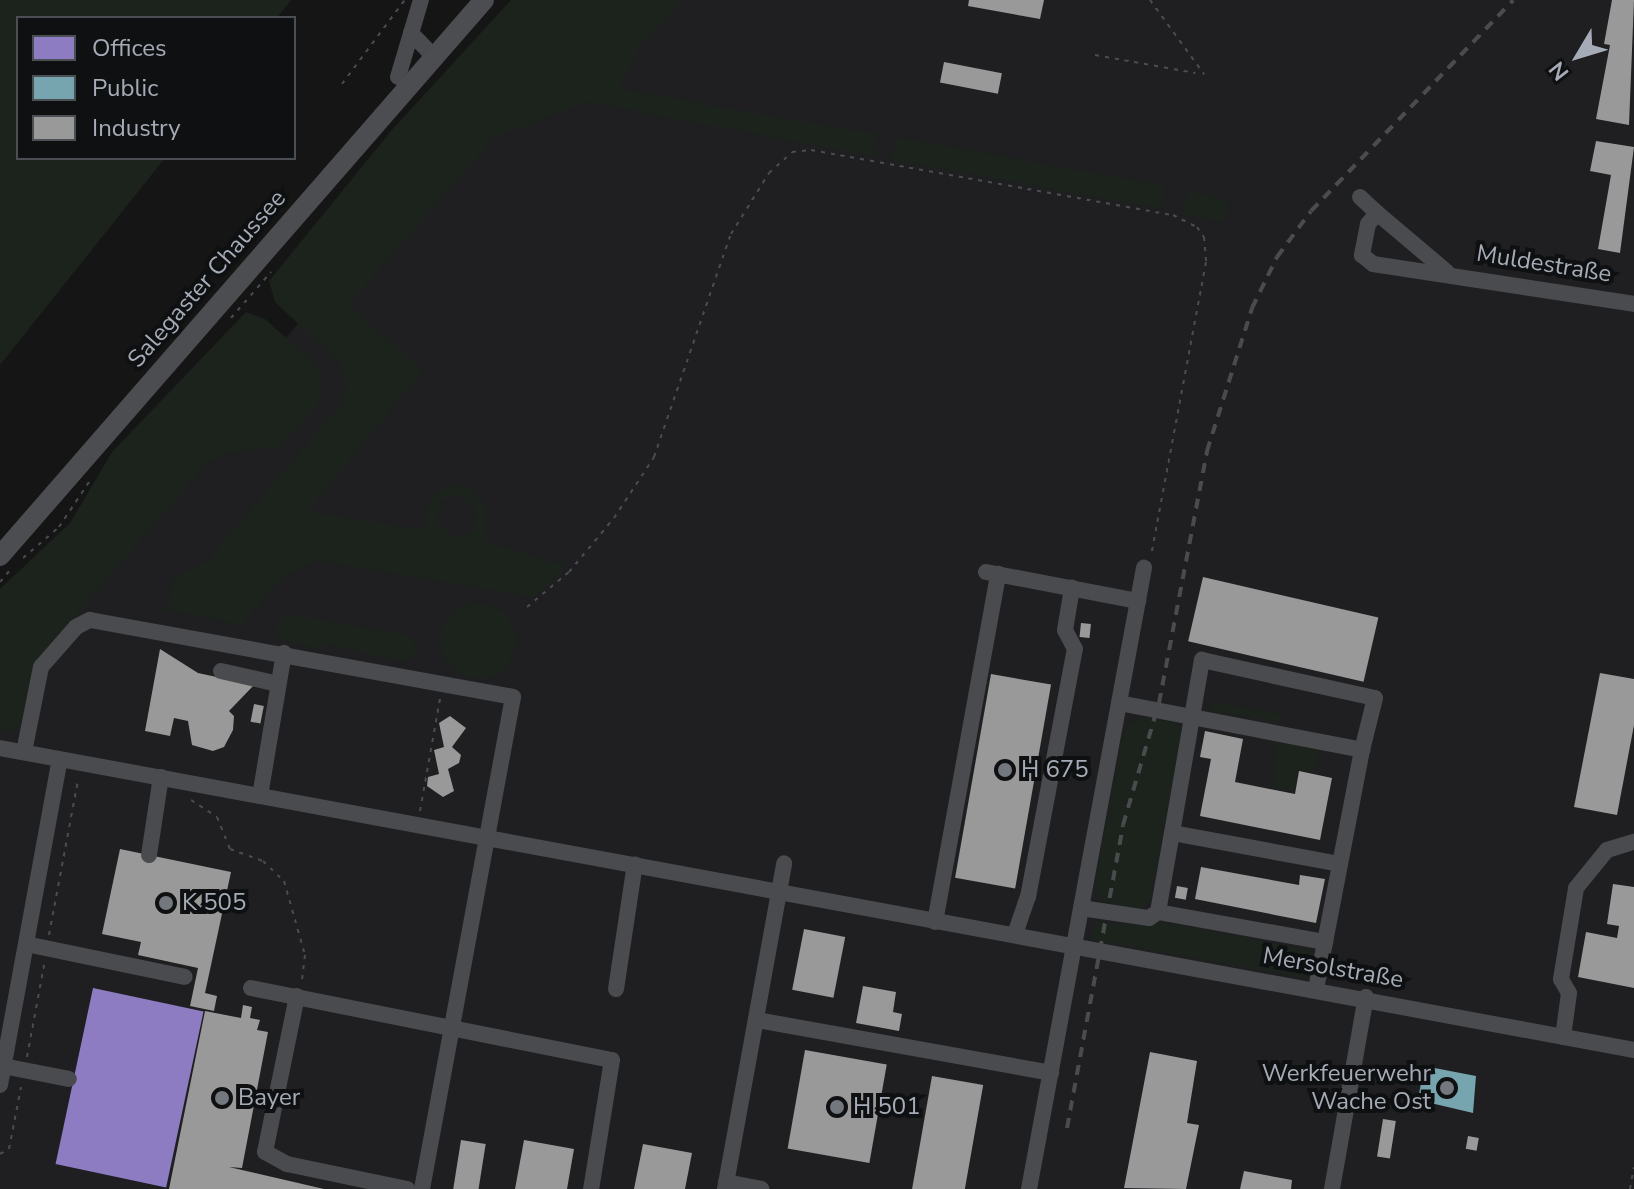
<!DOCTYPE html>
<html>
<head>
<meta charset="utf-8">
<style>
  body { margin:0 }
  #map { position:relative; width:1634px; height:1189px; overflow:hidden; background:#151515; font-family:"Nunito Sans",sans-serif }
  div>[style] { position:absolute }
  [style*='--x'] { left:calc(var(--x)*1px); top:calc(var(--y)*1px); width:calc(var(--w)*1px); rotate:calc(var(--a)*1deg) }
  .built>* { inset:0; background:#1f1f22 }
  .green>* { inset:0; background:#1b231c; transform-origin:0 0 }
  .round { border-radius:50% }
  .offices>* { inset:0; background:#8e7cc3; transform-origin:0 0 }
  .public>* { inset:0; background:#76a5af }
  .industry>* { inset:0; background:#999; transform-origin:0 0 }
  .path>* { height:2px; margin-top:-1px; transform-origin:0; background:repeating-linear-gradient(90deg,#4b4c50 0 4px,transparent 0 10px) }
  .minor>* { height:16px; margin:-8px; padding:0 8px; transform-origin:8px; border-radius:8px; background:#494b4e }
  .major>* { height:20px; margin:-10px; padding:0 10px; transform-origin:10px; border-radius:10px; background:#4c4d50 }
  .rail>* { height:4px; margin-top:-2px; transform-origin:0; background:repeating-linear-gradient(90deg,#494b4e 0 10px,transparent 0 18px) }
  .dots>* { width:22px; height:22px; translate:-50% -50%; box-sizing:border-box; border:4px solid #0f1011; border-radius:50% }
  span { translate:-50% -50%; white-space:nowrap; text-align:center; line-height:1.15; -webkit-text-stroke:8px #0f1011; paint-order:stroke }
  .street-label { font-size:24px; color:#a6acb7 }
  .poi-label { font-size:24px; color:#a6acb7 }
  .left { translate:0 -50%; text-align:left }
  .right { translate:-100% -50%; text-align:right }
  .legend { position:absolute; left:16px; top:16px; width:280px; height:144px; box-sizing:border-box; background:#0f1011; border:2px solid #4b4e53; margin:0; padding:10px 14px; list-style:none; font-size:24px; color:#a6acb7 }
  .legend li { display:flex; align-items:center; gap:16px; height:40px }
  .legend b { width:40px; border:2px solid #4b4e53 }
  .north { position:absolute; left:1538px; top:16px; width:80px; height:80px; -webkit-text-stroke:6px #0f1011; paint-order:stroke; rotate:232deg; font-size:22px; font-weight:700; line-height:32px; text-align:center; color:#a6acb7 }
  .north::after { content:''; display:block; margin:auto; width:28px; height:36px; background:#a6acb7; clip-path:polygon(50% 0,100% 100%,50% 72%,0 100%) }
</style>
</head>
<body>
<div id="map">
  <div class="built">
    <i style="clip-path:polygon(590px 0,1634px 0,1634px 1189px,0 1189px,0 666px,478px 117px)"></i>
  </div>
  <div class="green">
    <i style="clip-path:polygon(0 0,291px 0,277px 18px,18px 18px,18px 158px,165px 158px,0 365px)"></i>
    <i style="clip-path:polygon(evenodd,511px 0,683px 0,640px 46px,619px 89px,876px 134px,872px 156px,586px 102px,494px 138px,348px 305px,423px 370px,308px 511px,427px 530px,427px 509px,434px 495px,449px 485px,468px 486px,486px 504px,487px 542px,568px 566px,534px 597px,316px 560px,284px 577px,241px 625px,167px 610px,174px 577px,206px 562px,342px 403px,346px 384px,339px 362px,275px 302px,269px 281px,391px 131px,511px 0,451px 496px,462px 496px,477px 510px,472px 530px,462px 536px,452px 536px,437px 522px,442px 502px,451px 496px)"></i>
    <i style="clip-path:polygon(897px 137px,1166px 186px,1162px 204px,1156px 208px,892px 160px)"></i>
    <i style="left:1188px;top:191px;width:43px;height:23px;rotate:13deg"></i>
    <i style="clip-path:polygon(246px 312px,265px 319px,319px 367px,322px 399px,280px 447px,225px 453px,207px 463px,36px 661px,20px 725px,14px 732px,0 730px,0 589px,70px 523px,112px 452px)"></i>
    <i class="round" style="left:440px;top:603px;width:76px;height:76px"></i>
    <i style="clip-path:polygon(290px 614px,410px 636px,418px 650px,403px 662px,324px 643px,322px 649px,284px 641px,273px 628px)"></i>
    <i style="left:1211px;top:702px;width:72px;height:8px;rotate:10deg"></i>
    <i style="clip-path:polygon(1146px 716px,1176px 723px,1182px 732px,1150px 902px,1142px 909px,1102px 902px,1094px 890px,1121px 742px,1130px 723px)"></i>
    <i style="clip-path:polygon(1277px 740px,1319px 749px,1315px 773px,1298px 770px,1294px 792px,1273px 787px)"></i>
    <i style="clip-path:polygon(1095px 921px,1135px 926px,1166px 922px,1316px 952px,1311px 975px,1304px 978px,1091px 939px)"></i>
  </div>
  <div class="offices">
    <i style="left:93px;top:988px;width:113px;height:180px;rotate:12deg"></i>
  </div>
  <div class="public">
    <i style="clip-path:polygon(1424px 1066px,1476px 1076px,1473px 1113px,1418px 1100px)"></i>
  </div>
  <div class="industry">
    <i style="clip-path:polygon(969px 0,1044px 0,1040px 19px,968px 6px)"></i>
    <i style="clip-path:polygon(1612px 0,1634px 0,1629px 125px,1596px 119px,1610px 45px,1604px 44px)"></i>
    <i style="left:944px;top:62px;width:59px;height:21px;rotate:11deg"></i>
    <i style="clip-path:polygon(1596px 141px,1634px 147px,1620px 253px,1598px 249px,1611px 175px,1590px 171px)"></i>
    <i style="left:1203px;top:577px;width:180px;height:66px;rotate:13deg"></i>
    <i style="left:1081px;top:623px;width:10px;height:14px;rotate:6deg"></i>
    <i style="clip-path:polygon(160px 649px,198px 673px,254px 685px,229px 711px,234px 716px,233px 730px,224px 747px,213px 751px,192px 745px,188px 721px,174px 718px,170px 736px,145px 731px)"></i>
    <i style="clip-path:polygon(1600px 673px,1634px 679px,1634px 725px,1617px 815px,1574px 807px)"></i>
    <i style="left:991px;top:674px;width:61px;height:207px;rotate:10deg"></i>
    <i style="left:254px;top:704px;width:10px;height:18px;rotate:11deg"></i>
    <i style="clip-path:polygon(450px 716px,466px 728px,452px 747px,461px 755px,459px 763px,448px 769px,454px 791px,443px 797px,427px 786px,428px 777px,439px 774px,434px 750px,444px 747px,439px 723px)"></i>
    <i style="clip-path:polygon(1205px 731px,1243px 739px,1235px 782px,1295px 794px,1299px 771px,1332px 778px,1320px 840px,1200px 816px,1211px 759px,1200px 757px)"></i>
    <i style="clip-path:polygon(120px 849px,231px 872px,205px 993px,217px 996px,214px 1011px,190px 1006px,198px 968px,138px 955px,141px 942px,102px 934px)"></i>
    <i style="clip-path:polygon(1201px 867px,1299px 885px,1300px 875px,1325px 879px,1316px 923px,1195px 899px)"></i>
    <i style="clip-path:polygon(1613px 884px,1634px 887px,1634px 988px,1578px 977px,1586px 932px,1617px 938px,1619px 926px,1607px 924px)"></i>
    <i style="left:1177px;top:886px;width:11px;height:12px;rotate:10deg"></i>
    <i style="left:804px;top:929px;width:42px;height:62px;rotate:11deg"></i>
    <i style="clip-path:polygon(863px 986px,896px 992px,893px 1012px,902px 1014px,899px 1031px,856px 1023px)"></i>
    <i style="clip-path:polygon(243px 1005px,252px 1007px,250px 1018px,260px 1020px,257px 1030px,268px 1032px,242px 1168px,229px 1167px,324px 1189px,169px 1189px,205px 1011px,241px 1018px)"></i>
    <i style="left:805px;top:1050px;width:83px;height:100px;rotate:10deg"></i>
    <i style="clip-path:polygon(1150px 1052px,1197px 1061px,1187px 1123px,1199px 1125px,1186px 1189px,1124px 1188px)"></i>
    <i style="left:932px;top:1076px;width:52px;height:115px;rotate:10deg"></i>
    <i style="left:1383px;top:1119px;width:13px;height:38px;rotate:9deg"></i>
    <i style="left:1468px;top:1136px;width:11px;height:13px;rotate:10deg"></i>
    <i style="left:461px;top:1140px;width:25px;height:50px;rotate:9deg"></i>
    <i style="clip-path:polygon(524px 1140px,574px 1149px,567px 1189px,515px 1189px)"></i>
    <i style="clip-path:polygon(643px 1144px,692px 1153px,685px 1189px,634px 1189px)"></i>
    <i style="clip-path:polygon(1244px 1171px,1292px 1180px,1291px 1189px,1240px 1189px)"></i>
  </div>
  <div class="path">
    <i style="--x:1150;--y:0;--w:92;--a:53.9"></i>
    <i style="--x:1095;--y:55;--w:102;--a:10.2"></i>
    <i style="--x:342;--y:84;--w:104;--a:-53.2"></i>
    <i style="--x:231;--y:318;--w:61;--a:-49"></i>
    <i style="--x:23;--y:558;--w:48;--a:-40.7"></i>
    <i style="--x:59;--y:527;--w:58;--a:-56.3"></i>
    <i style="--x:0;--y:582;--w:16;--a:-50"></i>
    <i style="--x:527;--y:607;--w:55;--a:-39.8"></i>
    <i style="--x:569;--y:572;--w:70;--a:-50.2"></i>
    <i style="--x:614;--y:518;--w:73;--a:-56.7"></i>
    <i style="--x:654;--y:457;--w:236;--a:-71"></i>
    <i style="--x:731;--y:234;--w:72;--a:-58.1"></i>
    <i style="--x:769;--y:173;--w:31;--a:-42"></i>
    <i style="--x:792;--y:152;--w:19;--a:-6"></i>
    <i style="--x:811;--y:150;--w:368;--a:10.2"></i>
    <i style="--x:1173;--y:215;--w:27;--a:27"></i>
    <i style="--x:1197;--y:227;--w:12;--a:55"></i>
    <i style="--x:1204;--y:237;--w:25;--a:85"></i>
    <i style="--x:1206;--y:262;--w:298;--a:100.6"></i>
    <i style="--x:191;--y:800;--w:31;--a:33"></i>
    <i style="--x:217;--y:817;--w:35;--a:68"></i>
    <i style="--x:230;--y:849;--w:35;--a:20"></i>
    <i style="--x:263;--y:861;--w:29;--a:44"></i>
    <i style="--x:284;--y:881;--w:77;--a:74.2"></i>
    <i style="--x:305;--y:955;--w:25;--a:97"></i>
    <i style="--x:420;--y:811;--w:114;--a:-79.9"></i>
    <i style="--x:49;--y:935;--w:158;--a:-79.4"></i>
    <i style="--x:27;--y:1057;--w:94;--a:-79.5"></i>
    <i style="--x:0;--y:1154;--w:10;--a:-29"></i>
    <i style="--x:9;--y:1149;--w:63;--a:-79"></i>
    <i style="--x:1630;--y:1189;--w:22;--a:-80"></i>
  </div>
  <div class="minor">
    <i style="--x:411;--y:33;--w:35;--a:46"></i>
    <i style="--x:398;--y:77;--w:80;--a:-73.4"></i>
    <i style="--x:1360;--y:197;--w:23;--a:43"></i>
    <i style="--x:1447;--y:272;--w:92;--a:-139.9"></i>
    <i style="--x:1377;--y:213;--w:14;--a:129"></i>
    <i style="--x:1368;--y:224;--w:32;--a:101"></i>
    <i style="--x:1362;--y:255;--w:14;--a:39"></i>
    <i style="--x:1373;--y:264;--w:264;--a:8.7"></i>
    <i style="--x:986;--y:572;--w:155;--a:10.8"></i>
    <i style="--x:221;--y:671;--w:58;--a:12.8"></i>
    <i style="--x:1119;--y:703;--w:248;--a:10.9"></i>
    <i style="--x:1362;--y:750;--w:242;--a:100.9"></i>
    <i style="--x:0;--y:748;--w:1662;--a:10.47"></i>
    <i style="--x:24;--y:752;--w:87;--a:-78.7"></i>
    <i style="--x:41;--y:667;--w:53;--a:-48.8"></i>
    <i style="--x:76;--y:627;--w:16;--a:-27"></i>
    <i style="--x:90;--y:620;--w:430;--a:10.3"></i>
    <i style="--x:513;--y:697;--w:500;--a:100.48"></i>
    <i style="--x:260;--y:796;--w:145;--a:-80.5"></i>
    <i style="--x:149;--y:855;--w:79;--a:-81.3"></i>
    <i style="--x:1340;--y:864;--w:171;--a:-169.5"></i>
    <i style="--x:1172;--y:833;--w:176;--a:-80.2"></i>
    <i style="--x:1202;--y:660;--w:177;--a:12.4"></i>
    <i style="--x:1375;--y:698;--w:54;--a:104"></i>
    <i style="--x:1081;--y:908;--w:69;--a:8.4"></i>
    <i style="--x:1149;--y:918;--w:11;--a:-34"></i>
    <i style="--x:1158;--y:912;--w:80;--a:-80"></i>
    <i style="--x:1158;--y:912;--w:170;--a:10.2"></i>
    <i style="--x:935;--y:922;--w:354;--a:-79.7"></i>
    <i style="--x:1015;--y:934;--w:39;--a:-71"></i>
    <i style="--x:1028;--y:897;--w:252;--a:-79.3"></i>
    <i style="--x:1075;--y:649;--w:21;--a:-118"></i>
    <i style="--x:1065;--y:630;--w:43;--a:-80.5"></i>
    <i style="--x:26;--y:944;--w:162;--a:11.7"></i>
    <i style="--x:251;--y:988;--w:368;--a:11.3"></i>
    <i style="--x:612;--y:1060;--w:131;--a:99.2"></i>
    <i style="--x:616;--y:989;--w:126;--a:-81.4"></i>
    <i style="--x:297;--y:996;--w:159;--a:101.6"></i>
    <i style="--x:265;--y:1152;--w:25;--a:29"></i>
    <i style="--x:287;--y:1164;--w:123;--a:11.8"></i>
    <i style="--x:757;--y:1020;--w:299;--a:10.2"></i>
    <i style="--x:1563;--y:1037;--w:44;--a:-82.2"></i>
    <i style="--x:1569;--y:993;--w:16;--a:-120"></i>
    <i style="--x:1561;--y:979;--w:92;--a:-80.6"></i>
    <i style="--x:1576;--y:888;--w:49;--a:-50.8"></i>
    <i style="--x:1607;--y:850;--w:28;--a:-17"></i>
    <i style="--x:3;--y:1066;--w:67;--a:11.1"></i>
    <i style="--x:0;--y:1085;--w:331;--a:-79.6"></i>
    <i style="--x:726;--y:1182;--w:36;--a:11"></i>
    <i style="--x:725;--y:1189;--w:331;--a:-79.7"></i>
    <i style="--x:1029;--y:1189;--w:632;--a:-79.51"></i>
    <i style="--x:1332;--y:1189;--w:195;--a:-80"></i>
  </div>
  <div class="major">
    <i style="--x:0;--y:556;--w:737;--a:-48.96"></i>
  </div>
  <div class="rail">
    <i style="--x:1067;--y:1128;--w:308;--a:-79.5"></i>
    <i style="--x:1123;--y:825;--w:127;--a:-73.6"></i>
    <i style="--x:1159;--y:703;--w:257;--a:-79.2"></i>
    <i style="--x:1207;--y:451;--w:150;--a:-72.5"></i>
    <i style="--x:1252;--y:308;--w:57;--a:-63.9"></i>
    <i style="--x:1277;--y:257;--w:57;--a:-53.5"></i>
    <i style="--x:1311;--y:211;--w:292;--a:-46.2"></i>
  </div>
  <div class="dots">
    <i style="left:1005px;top:770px;background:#73777e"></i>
    <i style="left:166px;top:903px;background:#73777e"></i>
    <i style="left:1447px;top:1088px;background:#73777e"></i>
    <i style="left:222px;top:1098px;background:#73777e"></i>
    <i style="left:837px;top:1107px;background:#73777e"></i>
  </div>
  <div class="street-label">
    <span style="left:1544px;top:264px;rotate:9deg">Muldestraße</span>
    <span style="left:207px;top:279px;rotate:-49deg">Salegaster Chaussee</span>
    <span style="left:1333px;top:968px;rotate:10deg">Mersolstraße</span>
  </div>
  <div class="poi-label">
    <span class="left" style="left:1021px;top:770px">H 675</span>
    <span class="left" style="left:182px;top:903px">K 505</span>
    <span class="right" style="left:1431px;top:1088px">Werkfeuerwehr<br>Wache Ost</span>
    <span class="left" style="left:238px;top:1098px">Bayer</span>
    <span class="left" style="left:853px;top:1107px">H 501</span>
  </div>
  <ul class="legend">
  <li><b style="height:22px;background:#8e7cc3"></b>Offices</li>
  <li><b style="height:22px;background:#76a5af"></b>Public</li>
  <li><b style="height:22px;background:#999"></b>Industry</li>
  </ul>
  <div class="north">N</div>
</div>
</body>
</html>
